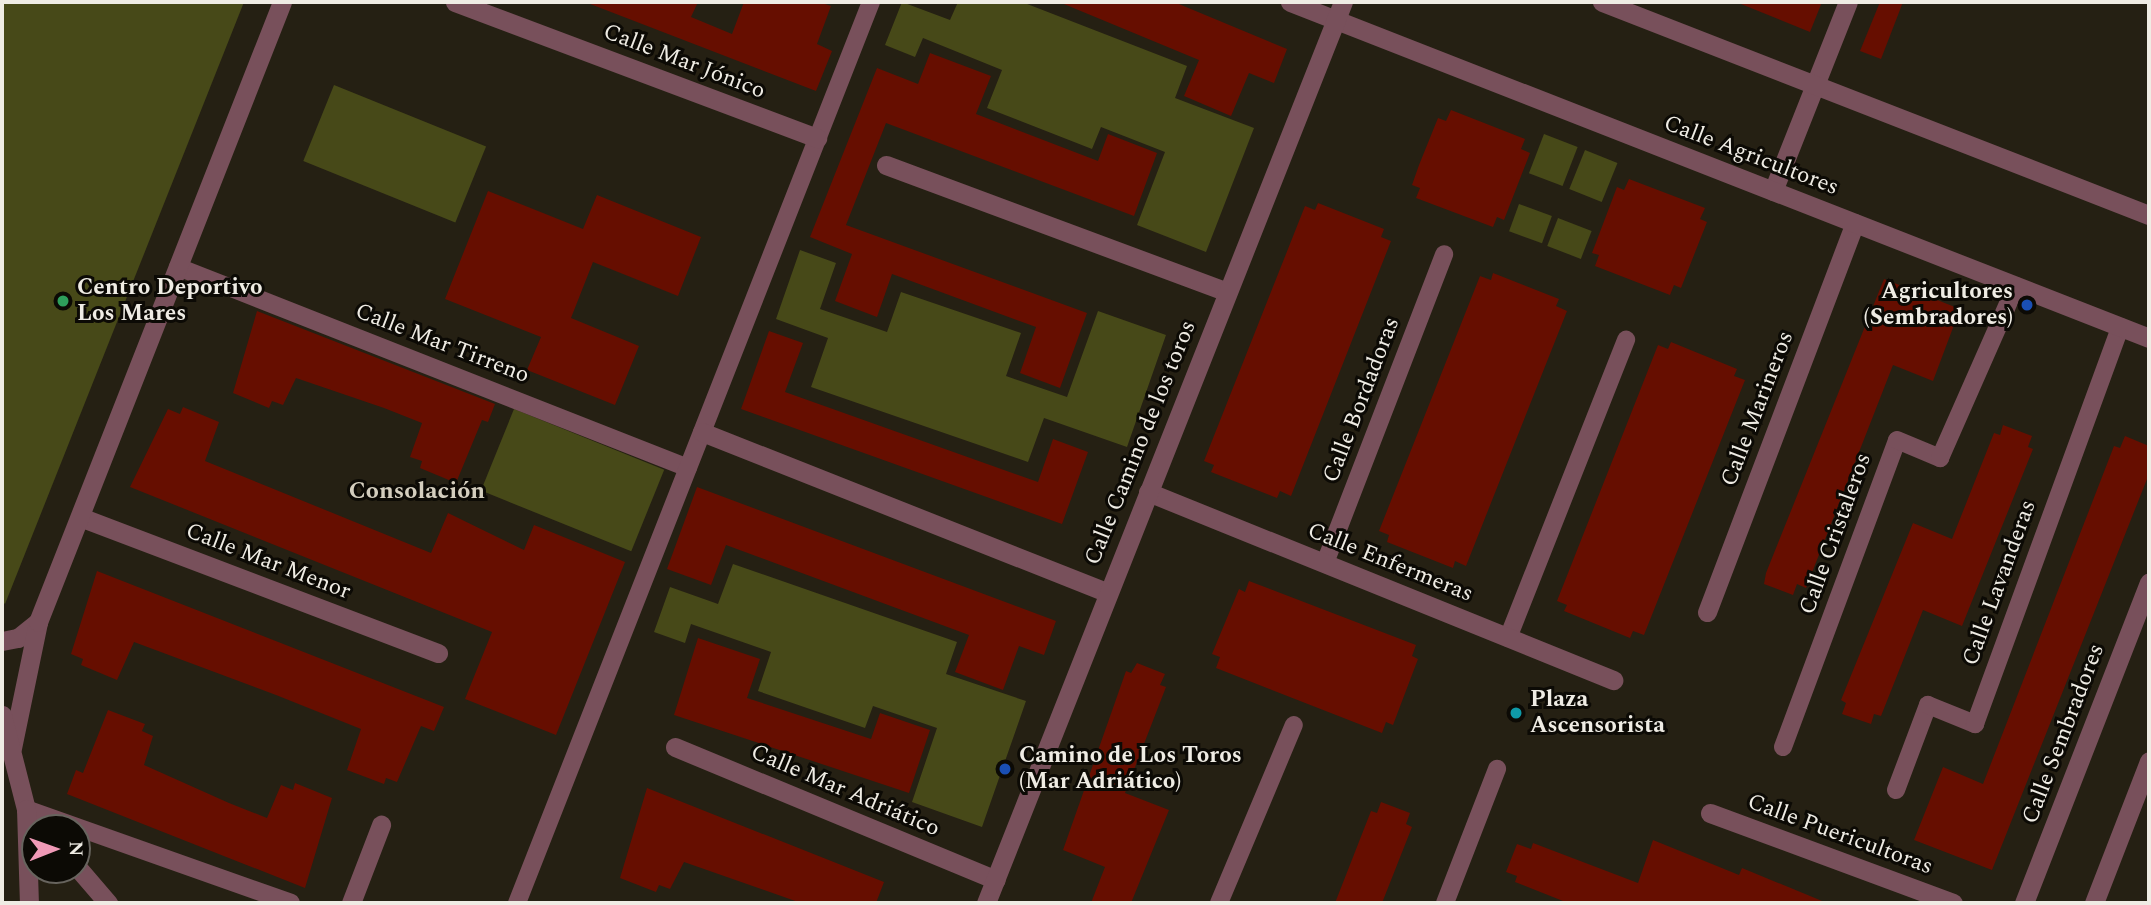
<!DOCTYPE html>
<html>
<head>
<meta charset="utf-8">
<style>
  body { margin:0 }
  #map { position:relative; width:2151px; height:905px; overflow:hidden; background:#252013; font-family:Spectral,serif }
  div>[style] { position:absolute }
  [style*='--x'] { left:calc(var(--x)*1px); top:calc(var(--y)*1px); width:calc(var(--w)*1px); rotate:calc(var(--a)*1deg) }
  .green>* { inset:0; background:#474918; transform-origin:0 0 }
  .building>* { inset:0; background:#660e00 }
  .pedestrian>* { height:18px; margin:-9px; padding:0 9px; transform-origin:9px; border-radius:9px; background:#78505b }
  .minor>* { height:19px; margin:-9.5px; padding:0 9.5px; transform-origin:9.5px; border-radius:9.5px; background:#78505b }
  .tertiary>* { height:19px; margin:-9.5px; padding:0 9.5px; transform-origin:9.5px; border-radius:9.5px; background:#78505b }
  .dots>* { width:19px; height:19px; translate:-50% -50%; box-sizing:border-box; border:4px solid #0c0a05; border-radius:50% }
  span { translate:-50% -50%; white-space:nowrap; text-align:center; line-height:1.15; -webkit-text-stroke:6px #0c0a05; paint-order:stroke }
  .street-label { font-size:23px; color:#efece4 }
  .poi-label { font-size:23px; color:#efece4; font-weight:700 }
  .left { translate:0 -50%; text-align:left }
  .right { translate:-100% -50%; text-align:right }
  .neighbourhood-label { font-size:24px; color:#d4cebe; font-weight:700 }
  .frame { position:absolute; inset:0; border:4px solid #efece4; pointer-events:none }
  .north { position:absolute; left:21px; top:814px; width:70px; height:70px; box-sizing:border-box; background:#0c0a05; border:2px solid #67645e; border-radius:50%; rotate:89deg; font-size:19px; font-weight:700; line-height:28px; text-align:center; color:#efece4 }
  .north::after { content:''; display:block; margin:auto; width:24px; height:32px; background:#f09ab7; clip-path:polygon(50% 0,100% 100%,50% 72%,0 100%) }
</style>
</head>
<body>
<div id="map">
  <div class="green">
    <i style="clip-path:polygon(2px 2px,244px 2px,5px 604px,2px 601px)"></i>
    <i style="clip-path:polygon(902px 2px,950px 20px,958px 2px,1022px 2px,1187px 66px,1175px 98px,1254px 128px,1206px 252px,1137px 225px,1165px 152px,1101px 127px,1092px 149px,987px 108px,1002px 70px,923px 38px,915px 57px,885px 45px)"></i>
    <i style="left:334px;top:85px;width:164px;height:82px;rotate:22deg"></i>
    <i style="left:1544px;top:134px;width:36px;height:42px;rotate:21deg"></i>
    <i style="left:1585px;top:150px;width:35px;height:42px;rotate:22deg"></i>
    <i style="left:1519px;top:204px;width:35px;height:29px;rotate:20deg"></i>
    <i style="left:1558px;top:218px;width:36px;height:30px;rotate:21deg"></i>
    <i style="clip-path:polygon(800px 250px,836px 263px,820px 309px,887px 332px,901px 292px,1021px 333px,1006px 376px,1067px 397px,1098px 311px,1166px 335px,1127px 447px,1044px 418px,1028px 462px,811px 387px,828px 338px,776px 319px)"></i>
    <i style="left:514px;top:409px;width:162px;height:88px;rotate:22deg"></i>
    <i style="clip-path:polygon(733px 564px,957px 642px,946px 674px,1026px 701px,982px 827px,912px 802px,937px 728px,873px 706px,865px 728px,758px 691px,771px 652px,691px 624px,685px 643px,654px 632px,670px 587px,718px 604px)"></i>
  </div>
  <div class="building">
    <i style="clip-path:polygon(585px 2px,698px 2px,691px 17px,732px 34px,744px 2px,819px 2px,831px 6px,817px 44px,832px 51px,816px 91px)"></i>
    <i style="clip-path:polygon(1059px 2px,1174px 2px,1287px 49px,1274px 83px,1249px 73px,1231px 116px,1184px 96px,1199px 60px)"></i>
    <i style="clip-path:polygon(1736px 2px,1822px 2px,1810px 32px)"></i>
    <i style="clip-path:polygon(1880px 2px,1903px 2px,1881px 59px,1860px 51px)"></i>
    <i style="clip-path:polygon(930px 53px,991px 76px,976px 114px,1098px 161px,1108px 134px,1157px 153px,1134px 216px,886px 123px,846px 225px,1087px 313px,1060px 388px,1020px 373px,1036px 327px,892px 274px,877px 317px,835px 301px,852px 254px,810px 237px,877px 68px,918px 84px)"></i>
    <i style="clip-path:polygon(1451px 110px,1525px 139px,1521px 149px,1530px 153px,1504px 220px,1497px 217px,1493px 227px,1416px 198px,1420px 188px,1412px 185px,1419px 165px,1438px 118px,1446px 121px)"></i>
    <i style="clip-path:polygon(1629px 179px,1705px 208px,1700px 219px,1707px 222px,1681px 288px,1674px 285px,1670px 295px,1595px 266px,1599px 255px,1592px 253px,1617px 187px,1624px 190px)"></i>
    <i style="clip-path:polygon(488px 191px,583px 229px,597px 195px,701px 237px,678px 296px,593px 262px,571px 318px,639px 346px,615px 405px,527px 370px,541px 337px,445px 299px)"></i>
    <i style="clip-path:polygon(1318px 203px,1384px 229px,1381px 237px,1391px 241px,1291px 496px,1280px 491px,1277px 498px,1211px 472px,1214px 465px,1204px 461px,1305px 206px,1315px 210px)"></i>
    <i style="clip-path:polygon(1493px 273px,1559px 299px,1556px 306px,1567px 311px,1466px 566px,1455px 561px,1453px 568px,1387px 542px,1389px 535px,1379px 531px,1480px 276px,1491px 280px)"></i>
    <i style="clip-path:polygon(1884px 279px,1960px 309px,1933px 381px,1893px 365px,1806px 588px,1797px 584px,1793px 595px,1764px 584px,1766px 573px)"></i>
    <i style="clip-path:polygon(257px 311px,495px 404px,488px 422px,482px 420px,456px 483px,420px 468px,422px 461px,410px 457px,422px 423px,384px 408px,296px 378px,283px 405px,272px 401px,269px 408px,233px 393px)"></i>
    <i style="clip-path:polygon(769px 331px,803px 343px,785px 392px,1038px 482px,1053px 439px,1088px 452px,1062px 524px,741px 409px)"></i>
    <i style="clip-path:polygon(1671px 342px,1737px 369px,1734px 376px,1745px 380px,1644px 635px,1633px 631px,1630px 638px,1564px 611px,1567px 605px,1557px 601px,1658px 345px,1668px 349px)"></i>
    <i style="clip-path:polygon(183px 407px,219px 422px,205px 461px,431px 553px,448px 513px,524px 550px,534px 525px,625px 562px,556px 735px,465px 699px,492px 632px,130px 487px,168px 409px,180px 414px)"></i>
    <i style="clip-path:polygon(2003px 425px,2032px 436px,2028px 447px,2033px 449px,1962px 626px,1923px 610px,1881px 716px,1874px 714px,1871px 724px,1842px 714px,1846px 703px,1841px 700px,1913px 523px,1952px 539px,1994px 433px,2000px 435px)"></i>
    <i style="clip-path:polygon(2125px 436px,2149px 446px,2149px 474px,1992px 870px,1914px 840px,1943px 767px,1983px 784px,2114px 446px,2120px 448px)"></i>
    <i style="clip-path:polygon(697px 487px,1056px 621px,1044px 655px,1019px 646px,1003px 690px,955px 672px,969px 635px,726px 545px,711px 585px,667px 569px)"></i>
    <i style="clip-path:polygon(97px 571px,444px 707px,434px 731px,421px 726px,397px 782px,386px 778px,384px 784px,347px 770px,361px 729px,276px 695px,134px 642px,117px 680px,81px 665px,83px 659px,71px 654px)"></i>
    <i style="clip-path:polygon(1249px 581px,1416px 645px,1412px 656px,1418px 659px,1393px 725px,1386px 722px,1382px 733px,1216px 668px,1220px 657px,1212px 654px,1239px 589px,1245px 592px)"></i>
    <i style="clip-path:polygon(698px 638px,760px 659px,747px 698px,871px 739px,880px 713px,930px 730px,909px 793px,674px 715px)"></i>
    <i style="clip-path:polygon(1137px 663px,1165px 674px,1160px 685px,1166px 687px,1125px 793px,1169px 810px,1131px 903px,1091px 903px,1105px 867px,1063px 850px,1126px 671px,1131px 673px)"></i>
    <i style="clip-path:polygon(108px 710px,145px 724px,142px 731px,153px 736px,144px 765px,229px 803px,267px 818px,281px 785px,293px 790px,295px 783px,332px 798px,305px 888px,67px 794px,76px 770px,83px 773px)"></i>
    <i style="clip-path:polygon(647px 788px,884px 882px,876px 903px,801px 903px,684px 862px,670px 889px,659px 885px,656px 892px,620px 878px)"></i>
    <i style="clip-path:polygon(1381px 802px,1410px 813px,1406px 824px,1412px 827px,1382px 903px,1335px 903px,1371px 811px,1377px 813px)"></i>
    <i style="clip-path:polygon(1653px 840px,1739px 875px,1742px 868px,1827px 903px,1568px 903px,1515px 882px,1517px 876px,1506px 872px,1517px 844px,1531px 849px,1533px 843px,1638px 883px)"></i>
  </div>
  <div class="pedestrian">
    <i style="--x:178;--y:267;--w:548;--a:21.51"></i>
    <i style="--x:1325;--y:563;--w:331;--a:-68.9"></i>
    <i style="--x:1508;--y:638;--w:321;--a:-68.4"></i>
    <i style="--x:1783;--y:747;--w:327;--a:-69.6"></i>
    <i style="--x:1897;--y:440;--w:47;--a:22.7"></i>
    <i style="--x:1940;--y:458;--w:188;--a:-66.2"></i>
    <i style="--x:1896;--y:790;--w:91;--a:-69.4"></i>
    <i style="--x:1928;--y:705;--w:51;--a:22"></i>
    <i style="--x:1975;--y:724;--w:423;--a:-69.9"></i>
    <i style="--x:26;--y:809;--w:281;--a:19.5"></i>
    <i style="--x:517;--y:903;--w:968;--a:-68.55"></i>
    <i style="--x:1219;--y:903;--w:193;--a:-67.2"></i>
    <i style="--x:1445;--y:903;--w:144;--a:-68.8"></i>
  </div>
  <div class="minor">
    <i style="--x:455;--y:2;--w:387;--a:20.6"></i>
    <i style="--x:886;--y:165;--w:364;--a:20.4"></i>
    <i style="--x:1773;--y:191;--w:203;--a:-68.4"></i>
    <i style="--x:702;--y:432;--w:437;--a:21.6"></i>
    <i style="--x:1148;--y:492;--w:502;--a:22.01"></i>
    <i style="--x:80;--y:517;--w:383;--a:20.8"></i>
    <i style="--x:1707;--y:612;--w:416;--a:-69.2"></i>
    <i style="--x:2;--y:641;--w:16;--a:-11"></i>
    <i style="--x:18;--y:638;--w:26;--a:-39"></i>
    <i style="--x:675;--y:747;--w:347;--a:22.5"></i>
    <i style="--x:12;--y:748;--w:129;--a:-78.3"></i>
    <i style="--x:38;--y:622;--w:666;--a:-68.52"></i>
    <i style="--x:26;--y:809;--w:25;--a:48"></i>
    <i style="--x:1710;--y:813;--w:259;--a:20.3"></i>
    <i style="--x:77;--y:867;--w:48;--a:49.3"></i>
    <i style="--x:351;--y:903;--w:84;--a:-69"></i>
    <i style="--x:2024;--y:903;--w:344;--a:-68.7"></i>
    <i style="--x:2094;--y:903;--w:152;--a:-68.8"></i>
  </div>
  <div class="tertiary">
    <i style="--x:1290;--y:2;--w:922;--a:21.36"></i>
    <i style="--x:1602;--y:2;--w:587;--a:21.28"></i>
    <i style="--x:2;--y:715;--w:97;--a:75.7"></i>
    <i style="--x:26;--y:809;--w:94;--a:88.2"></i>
    <i style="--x:986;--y:903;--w:969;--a:-68.39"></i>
  </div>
  <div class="dots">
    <i style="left:63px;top:301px;background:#2e9e5b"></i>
    <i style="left:2027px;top:305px;background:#1a4fb4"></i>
    <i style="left:1516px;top:713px;background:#0f9aa8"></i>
    <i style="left:1005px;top:769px;background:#1a4fb4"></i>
  </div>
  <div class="street-label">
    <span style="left:684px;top:62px;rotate:21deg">Calle Mar Jónico</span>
    <span style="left:1751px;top:156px;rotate:21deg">Calle Agricultores</span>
    <span style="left:442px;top:344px;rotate:21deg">Calle Mar Tirreno</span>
    <span style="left:1362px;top:400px;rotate:-69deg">Calle Bordadoras</span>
    <span style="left:1758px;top:409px;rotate:-69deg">Calle Marineros</span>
    <span style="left:1141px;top:443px;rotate:-68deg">Calle Camino de los toros</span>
    <span style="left:1836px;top:534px;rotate:-70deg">Calle Cristaleros</span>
    <span style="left:268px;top:562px;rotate:21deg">Calle Mar Menor</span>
    <span style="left:1390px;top:563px;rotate:22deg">Calle Enfermeras</span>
    <span style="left:2000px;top:583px;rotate:-70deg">Calle Lavanderas</span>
    <span style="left:2064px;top:734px;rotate:-69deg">Calle Sembradores</span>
    <span style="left:845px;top:791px;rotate:23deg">Calle Mar Adriático</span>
    <span style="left:1840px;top:835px;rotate:20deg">Calle Puericultoras</span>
  </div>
  <div class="poi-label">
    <span class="left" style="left:77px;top:301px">Centro Deportivo<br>Los Mares</span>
    <span class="right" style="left:2013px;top:305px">Agricultores<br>(Sembradores)</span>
    <span class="left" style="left:1530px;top:713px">Plaza<br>Ascensorista</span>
    <span class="left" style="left:1019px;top:769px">Camino de Los Toros<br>(Mar Adriático)</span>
  </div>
  <div class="neighbourhood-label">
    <span style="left:417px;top:492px">Consolación</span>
  </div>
  <div class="frame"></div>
  <div class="north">N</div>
</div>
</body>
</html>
